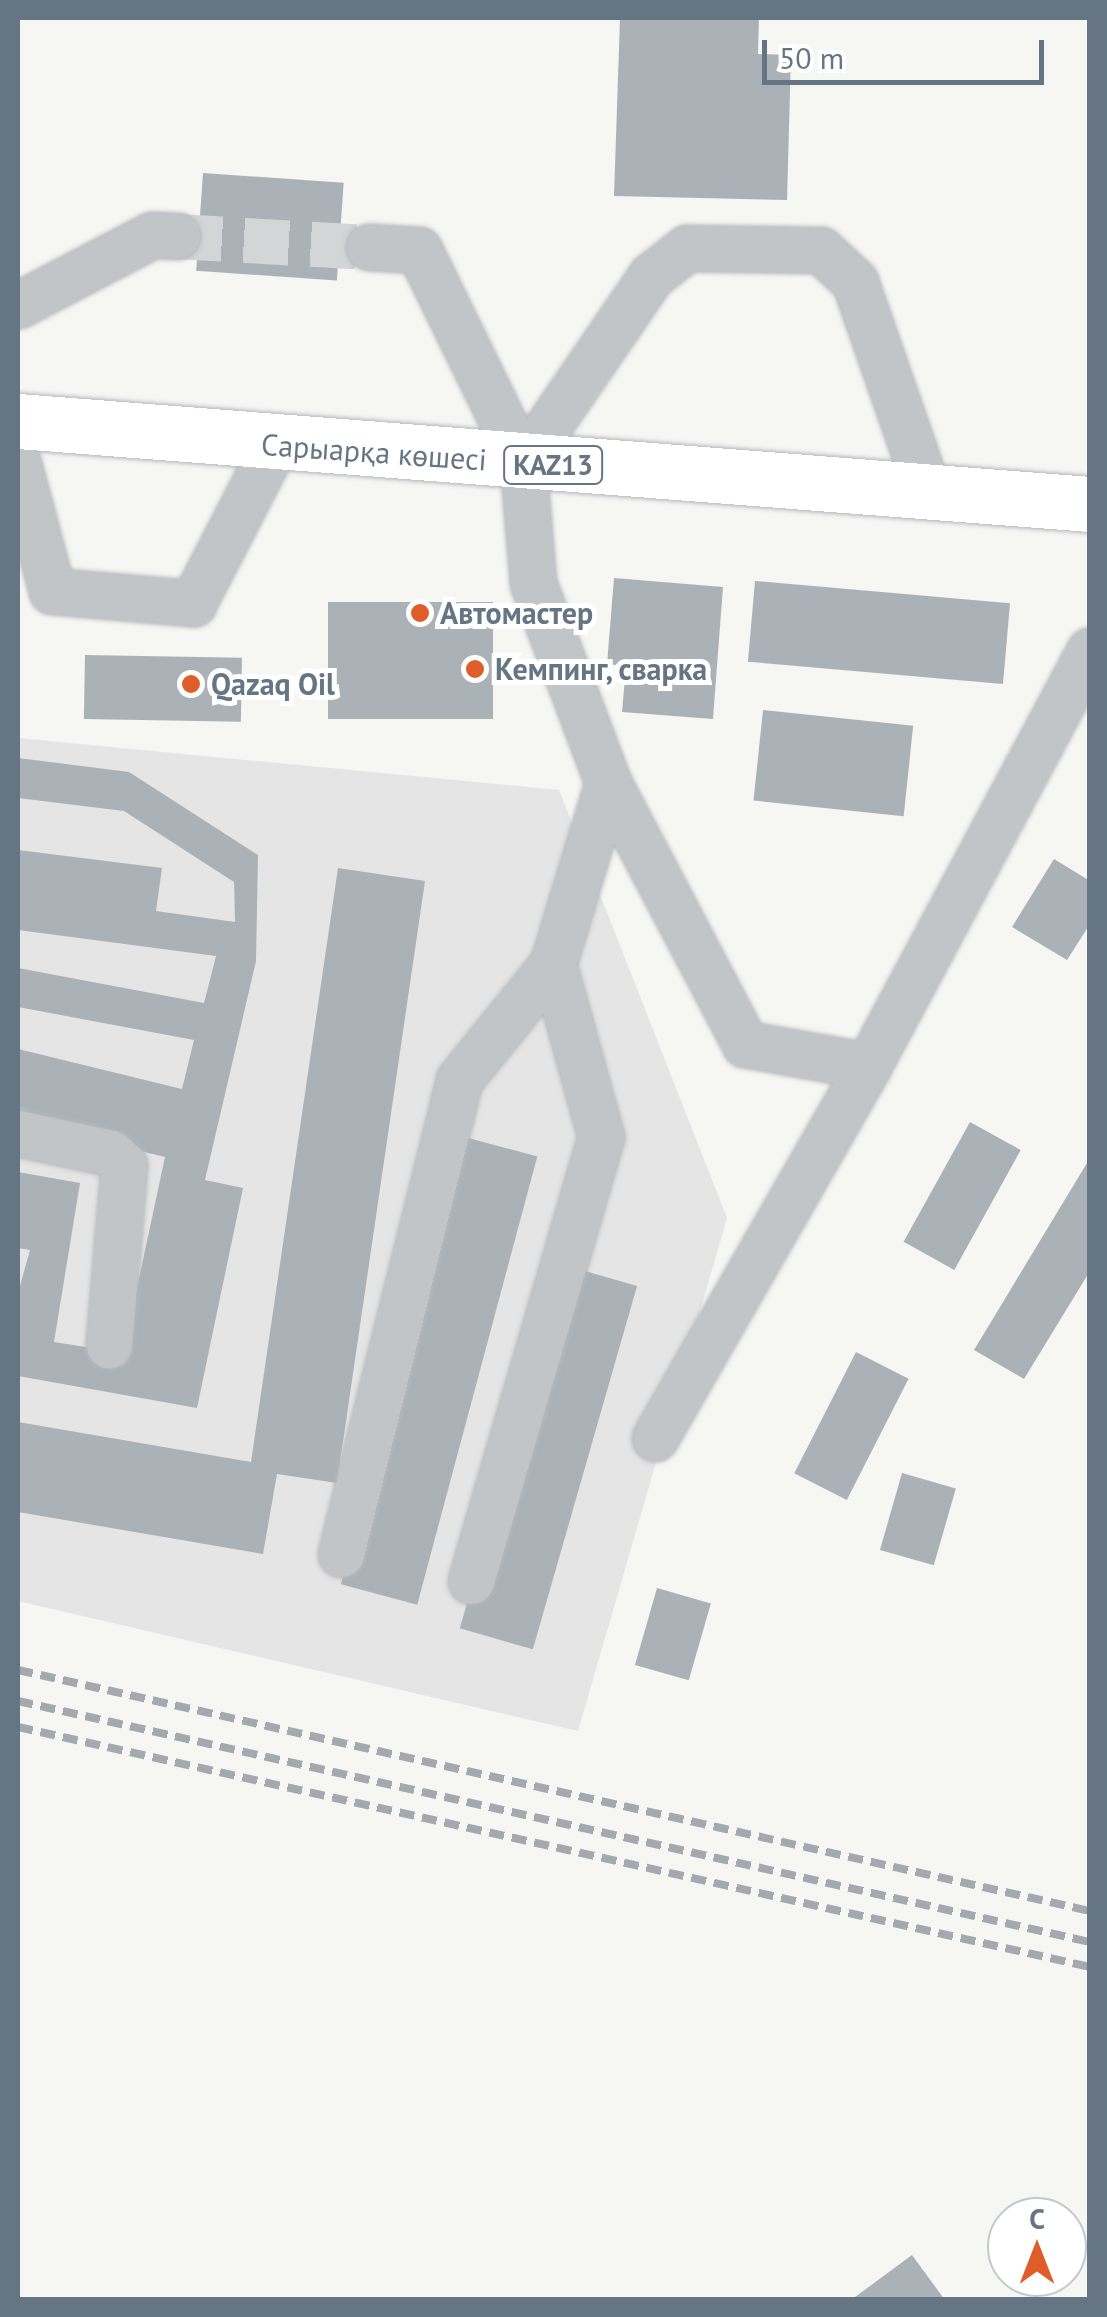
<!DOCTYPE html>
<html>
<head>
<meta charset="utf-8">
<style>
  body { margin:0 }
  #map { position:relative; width:1107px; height:2317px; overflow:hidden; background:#f6f6f3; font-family:"PT Sans",sans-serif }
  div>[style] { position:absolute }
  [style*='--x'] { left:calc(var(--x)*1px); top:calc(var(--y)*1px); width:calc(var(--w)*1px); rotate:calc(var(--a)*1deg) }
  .built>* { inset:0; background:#e4e5e4 }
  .building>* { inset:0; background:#abb2b7; transform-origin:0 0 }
  .minor-tunnel>* { height:45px; margin-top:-22.5px; transform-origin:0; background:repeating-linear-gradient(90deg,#d2d6d7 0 45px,transparent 0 67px) }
  .roads { filter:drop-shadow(0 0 2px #b4b8bc) drop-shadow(0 0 2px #b4b8bc) }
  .minor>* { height:45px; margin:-22.5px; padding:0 22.5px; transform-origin:22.5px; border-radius:22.5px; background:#c1c5c8 }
  .major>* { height:55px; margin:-27.5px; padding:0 27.5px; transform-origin:27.5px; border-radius:27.5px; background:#fff }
  .rail>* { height:8px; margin-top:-4px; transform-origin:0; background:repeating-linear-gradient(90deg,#a4a9af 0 15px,transparent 0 23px) }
  .dots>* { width:28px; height:28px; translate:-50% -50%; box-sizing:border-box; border:5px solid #fff; border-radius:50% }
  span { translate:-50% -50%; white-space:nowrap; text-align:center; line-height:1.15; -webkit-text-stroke:10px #fff; paint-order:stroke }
  .shield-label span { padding:2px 8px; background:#fff; border:2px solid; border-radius:8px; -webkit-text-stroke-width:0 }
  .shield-label { font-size:28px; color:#667583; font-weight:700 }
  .street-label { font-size:30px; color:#667583 }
  .poi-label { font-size:30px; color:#667583; font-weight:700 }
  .left { translate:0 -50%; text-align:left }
  .frame { position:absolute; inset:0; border:20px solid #667583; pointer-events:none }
  .north { position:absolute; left:987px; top:2197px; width:100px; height:100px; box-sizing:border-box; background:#fff; border:2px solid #c2c8cd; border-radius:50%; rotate:0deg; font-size:28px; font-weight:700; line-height:40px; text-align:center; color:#667583 }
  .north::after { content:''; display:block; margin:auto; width:35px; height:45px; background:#df5d29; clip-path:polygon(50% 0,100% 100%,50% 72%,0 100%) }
  .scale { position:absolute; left:762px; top:40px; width:282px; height:45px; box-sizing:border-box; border:5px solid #667583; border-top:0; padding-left:12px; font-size:30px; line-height:35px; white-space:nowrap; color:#667583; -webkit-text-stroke:8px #fff; paint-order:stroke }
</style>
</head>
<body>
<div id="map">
  <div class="built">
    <i style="clip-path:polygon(18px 738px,559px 790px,727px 1218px,578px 1731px,18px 1601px)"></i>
  </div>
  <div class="building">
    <i style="clip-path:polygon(620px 18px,759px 18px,758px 54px,791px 55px,787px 200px,614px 196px)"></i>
    <i style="left:203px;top:173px;width:141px;height:98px;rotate:4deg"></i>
    <i style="clip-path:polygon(614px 578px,723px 587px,713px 719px,622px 712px,626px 666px,607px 664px)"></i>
    <i style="left:755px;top:581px;width:256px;height:81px;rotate:5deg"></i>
    <i style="left:328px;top:602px;width:165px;height:117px"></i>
    <i style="left:85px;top:655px;width:157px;height:64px;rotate:1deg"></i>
    <i style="left:763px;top:710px;width:151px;height:91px;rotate:6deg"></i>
    <i style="clip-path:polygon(18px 758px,129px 772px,258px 855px,256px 961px,205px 1180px,243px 1188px,197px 1408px,18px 1376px,18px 1293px,30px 1250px,18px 1248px,18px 1172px,80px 1183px,54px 1342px,123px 1353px,165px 1157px,18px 1121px,18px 1049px,182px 1089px,194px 1040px,18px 1007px,18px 968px,204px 1003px,216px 956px,18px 930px,18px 850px,162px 868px,156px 911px,235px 922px,234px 882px,124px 811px,18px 798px)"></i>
    <i style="clip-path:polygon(1054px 859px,1090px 881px,1090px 924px,1067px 960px,1012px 927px)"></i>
    <i style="clip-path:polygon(338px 868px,425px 881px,337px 1483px,277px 1474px,263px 1554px,18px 1512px,18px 1422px,251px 1462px)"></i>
    <i style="left:970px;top:1122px;width:58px;height:137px;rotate:29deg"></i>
    <i style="left:461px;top:1136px;width:79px;height:464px;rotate:15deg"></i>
    <i style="clip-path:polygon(1090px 1158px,1090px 1271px,1024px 1379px,974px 1350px)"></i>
    <i style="left:564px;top:1265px;width:76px;height:378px;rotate:16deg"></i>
    <i style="left:856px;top:1352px;width:59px;height:136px;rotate:27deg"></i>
    <i style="left:902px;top:1473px;width:56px;height:80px;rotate:16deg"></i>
    <i style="left:657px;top:1588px;width:56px;height:80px;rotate:16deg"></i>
    <i style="clip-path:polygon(912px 2255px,945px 2300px,851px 2300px)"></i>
  </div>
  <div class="minor-tunnel">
    <i style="--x:177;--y:236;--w:192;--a:3.3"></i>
  </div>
  <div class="roads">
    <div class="minor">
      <i style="--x:369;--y:247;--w:50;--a:3.4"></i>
      <i style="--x:419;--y:250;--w:237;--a:64"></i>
      <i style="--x:523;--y:463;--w:120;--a:85.2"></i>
      <i style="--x:533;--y:583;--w:214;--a:69.4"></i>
      <i style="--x:608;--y:783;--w:295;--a:62.3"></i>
      <i style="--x:745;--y:1044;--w:125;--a:10.1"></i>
      <i style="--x:868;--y:1066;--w:471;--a:-61.9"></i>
      <i style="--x:18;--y:305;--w:151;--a:-27.6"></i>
      <i style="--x:152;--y:235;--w:25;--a:2"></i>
      <i style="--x:523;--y:463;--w:227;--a:-55.6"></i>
      <i style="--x:651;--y:276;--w:46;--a:-37.9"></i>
      <i style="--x:687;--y:248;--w:134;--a:0.9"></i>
      <i style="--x:821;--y:250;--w:47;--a:43.3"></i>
      <i style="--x:855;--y:282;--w:222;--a:70.8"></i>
      <i style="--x:18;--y:464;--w:131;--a:75"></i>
      <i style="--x:52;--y:591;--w:142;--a:4.9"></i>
      <i style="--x:193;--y:603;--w:179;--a:-62.7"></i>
      <i style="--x:18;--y:1133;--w:95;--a:12.1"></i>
      <i style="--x:111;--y:1153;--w:18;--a:43"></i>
      <i style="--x:124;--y:1165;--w:181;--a:94.8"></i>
      <i style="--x:655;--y:1438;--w:429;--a:-60.2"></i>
      <i style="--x:341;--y:1554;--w:488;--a:-76"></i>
      <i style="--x:459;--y:1080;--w:149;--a:-51"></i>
      <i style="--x:553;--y:964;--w:189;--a:-73.1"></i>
      <i style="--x:471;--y:1581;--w:463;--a:-73.7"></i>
      <i style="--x:601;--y:1137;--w:180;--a:-105.5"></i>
    </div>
    <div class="major">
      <i style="--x:18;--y:421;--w:1075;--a:4.43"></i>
    </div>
  </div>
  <div class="rail">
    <i style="--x:18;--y:1670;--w:1099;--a:12.67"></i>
    <i style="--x:18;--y:1701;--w:1099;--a:12.67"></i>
    <i style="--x:18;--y:1727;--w:1099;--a:12.62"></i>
  </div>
  <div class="dots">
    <i style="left:420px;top:613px;background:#df5d29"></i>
    <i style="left:475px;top:669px;background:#df5d29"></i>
    <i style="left:191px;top:684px;background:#df5d29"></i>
  </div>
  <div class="shield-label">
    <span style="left:553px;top:465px">KAZ13</span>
  </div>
  <div class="street-label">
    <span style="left:374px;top:452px;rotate:4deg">Сарыарқа көшесі</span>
  </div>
  <div class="poi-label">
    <span class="left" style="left:440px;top:613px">Автомастер</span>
    <span class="left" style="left:495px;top:669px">Кемпинг, сварка</span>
    <span class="left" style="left:211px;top:684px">Qazaq Oil</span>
  </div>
  <div class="frame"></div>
  <div class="north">С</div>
  <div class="scale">50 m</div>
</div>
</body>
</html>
